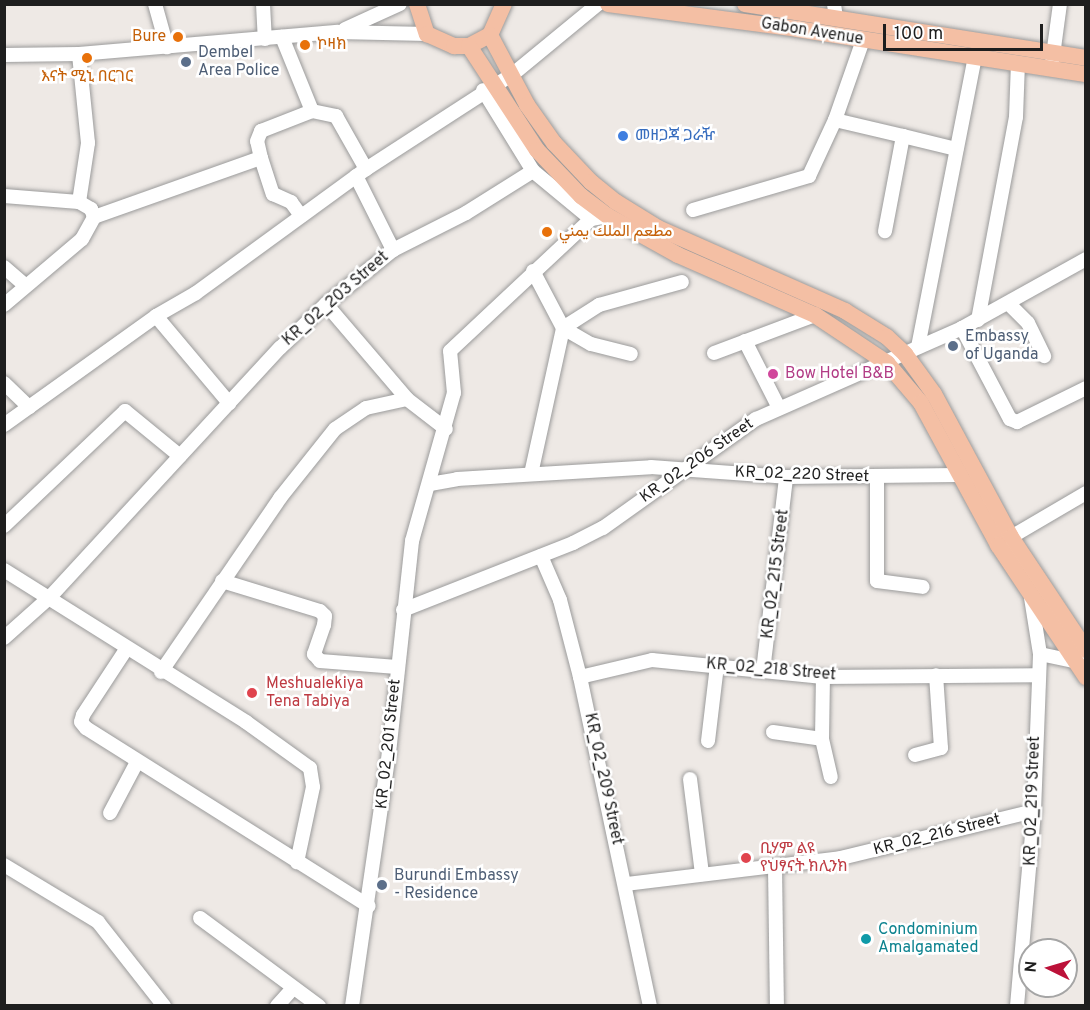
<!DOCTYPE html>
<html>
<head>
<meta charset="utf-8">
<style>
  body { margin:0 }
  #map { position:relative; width:1090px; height:1010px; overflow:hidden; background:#eee9e5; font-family:Overpass,Vazirmatn,"Noto Sans Ethiopic",sans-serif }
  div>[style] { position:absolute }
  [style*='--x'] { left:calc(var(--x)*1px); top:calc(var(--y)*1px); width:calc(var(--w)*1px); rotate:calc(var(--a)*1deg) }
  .roads { filter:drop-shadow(0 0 2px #9b9b9b) drop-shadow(0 0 2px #9b9b9b) }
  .minor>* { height:14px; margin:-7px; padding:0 7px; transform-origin:7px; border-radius:7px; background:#fff }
  .major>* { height:16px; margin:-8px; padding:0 8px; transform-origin:8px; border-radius:8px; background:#f4bfa4 }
  .dots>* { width:16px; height:16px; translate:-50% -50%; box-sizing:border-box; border:3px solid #fff; border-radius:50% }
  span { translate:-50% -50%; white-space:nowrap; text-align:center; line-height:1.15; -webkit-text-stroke:5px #fff; paint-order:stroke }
  .street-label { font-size:16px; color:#1e1e1e }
  .food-label { font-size:16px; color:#c56008 }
  .right { translate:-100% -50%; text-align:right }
  .left { translate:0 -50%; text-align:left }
  .service-label { font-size:16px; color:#4e5e75 }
  .shop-label { font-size:16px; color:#366cbe }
  .hotel-label { font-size:16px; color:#b23c85 }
  .health-label { font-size:16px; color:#be3a42 }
  .culture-label { font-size:16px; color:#0d838f }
  .frame { position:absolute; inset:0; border:6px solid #1e1e1e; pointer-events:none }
  .north { position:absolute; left:1018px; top:938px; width:60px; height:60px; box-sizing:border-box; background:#fff; border:2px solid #a5a5a5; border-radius:50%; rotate:275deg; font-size:16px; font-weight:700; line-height:24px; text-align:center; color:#1e1e1e }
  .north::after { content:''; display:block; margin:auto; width:21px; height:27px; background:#bc1139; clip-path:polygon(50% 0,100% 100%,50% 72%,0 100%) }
  .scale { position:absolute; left:883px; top:24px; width:160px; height:27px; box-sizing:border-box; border:3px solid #1e1e1e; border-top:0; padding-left:8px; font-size:18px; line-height:21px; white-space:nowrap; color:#1e1e1e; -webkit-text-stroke:4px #fff; paint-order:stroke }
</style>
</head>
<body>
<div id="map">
  <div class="roads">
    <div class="minor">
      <i style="--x:155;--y:4;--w:45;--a:74.4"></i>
      <i style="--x:263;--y:4;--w:35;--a:87"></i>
      <i style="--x:834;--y:4;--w:14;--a:82"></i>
      <i style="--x:345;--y:29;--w:60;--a:-24.4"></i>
      <i style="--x:4;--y:55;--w:75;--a:-0.8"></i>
      <i style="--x:79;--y:54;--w:260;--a:-4.9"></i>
      <i style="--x:338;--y:32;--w:89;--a:1.3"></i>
      <i style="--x:1052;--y:63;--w:60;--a:-82.3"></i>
      <i style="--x:312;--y:111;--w:25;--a:12"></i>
      <i style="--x:336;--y:116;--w:61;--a:60.5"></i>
      <i style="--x:835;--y:120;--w:70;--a:13.2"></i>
      <i style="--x:903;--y:136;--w:97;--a:100.7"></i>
      <i style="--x:903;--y:136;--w:55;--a:13.8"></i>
      <i style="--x:261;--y:158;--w:38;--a:72"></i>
      <i style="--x:273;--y:194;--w:20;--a:24"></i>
      <i style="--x:291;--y:202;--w:17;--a:54"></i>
      <i style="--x:533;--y:171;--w:75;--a:39.6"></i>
      <i style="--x:356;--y:176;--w:83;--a:63.4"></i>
      <i style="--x:4;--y:196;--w:75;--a:4.6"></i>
      <i style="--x:79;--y:202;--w:14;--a:30"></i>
      <i style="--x:91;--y:209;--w:9;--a:69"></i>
      <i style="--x:79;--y:202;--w:60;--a:-81.3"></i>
      <i style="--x:88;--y:143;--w:89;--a:-95.8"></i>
      <i style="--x:693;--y:210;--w:121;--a:-16.3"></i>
      <i style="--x:809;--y:176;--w:62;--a:-65.1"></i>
      <i style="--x:835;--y:120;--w:85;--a:-70.7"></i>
      <i style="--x:4;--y:267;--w:28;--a:41"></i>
      <i style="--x:533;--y:271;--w:64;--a:62.2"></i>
      <i style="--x:563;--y:328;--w:32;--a:30"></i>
      <i style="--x:591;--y:344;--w:41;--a:14"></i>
      <i style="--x:1008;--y:303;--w:28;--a:45"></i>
      <i style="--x:1028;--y:323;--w:37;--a:64"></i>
      <i style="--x:326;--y:304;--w:125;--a:49.5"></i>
      <i style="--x:407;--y:399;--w:49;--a:37.6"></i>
      <i style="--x:4;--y:305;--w:102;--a:-40.2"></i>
      <i style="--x:82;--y:239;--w:25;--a:-61"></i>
      <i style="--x:94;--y:217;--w:177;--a:-19.5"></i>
      <i style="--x:261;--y:158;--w:17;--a:-103"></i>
      <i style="--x:257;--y:141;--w:11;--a:-68"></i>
      <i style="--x:261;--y:131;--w:55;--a:-21.4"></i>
      <i style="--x:312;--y:111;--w:80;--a:-112.1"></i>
      <i style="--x:156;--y:316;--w:114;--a:50"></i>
      <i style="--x:978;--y:320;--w:207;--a:-79.4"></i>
      <i style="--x:1016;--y:117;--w:54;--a:-87.9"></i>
      <i style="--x:962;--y:328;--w:103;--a:62.2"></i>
      <i style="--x:1010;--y:419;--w:8;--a:23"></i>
      <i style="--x:1017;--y:422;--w:77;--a:-26.2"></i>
      <i style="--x:745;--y:341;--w:75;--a:63.1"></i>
      <i style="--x:918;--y:347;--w:297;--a:-78.9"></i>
      <i style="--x:714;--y:353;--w:108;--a:-20.6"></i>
      <i style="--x:4;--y:383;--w:35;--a:44"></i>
      <i style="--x:4;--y:425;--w:187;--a:-35.6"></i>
      <i style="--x:156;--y:316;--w:46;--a:-29.9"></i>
      <i style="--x:196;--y:293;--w:210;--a:-36.1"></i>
      <i style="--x:366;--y:169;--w:175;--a:-32.9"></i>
      <i style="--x:513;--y:74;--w:110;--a:-39.5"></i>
      <i style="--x:531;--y:474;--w:149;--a:-77.6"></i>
      <i style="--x:563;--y:328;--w:43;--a:-32.6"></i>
      <i style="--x:599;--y:305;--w:86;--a:-15.5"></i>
      <i style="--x:877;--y:478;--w:103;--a:90"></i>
      <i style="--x:877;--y:581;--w:46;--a:7.4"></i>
      <i style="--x:430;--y:484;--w:27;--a:-10"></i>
      <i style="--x:457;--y:479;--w:194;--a:-3.5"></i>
      <i style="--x:651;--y:467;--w:135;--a:4.2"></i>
      <i style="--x:786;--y:477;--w:172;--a:-0.7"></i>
      <i style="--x:4;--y:526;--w:167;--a:-43.5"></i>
      <i style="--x:125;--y:411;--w:71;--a:39.3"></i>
      <i style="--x:1011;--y:537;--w:87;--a:-30.4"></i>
      <i style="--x:541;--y:556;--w:48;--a:66.6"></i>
      <i style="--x:560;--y:600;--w:80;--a:75.4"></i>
      <i style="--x:580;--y:677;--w:336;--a:78"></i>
      <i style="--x:4;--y:570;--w:286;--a:32.1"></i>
      <i style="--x:246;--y:722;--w:79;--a:35.7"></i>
      <i style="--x:310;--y:768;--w:19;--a:81"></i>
      <i style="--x:313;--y:787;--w:77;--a:102"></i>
      <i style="--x:222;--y:581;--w:102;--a:17"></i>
      <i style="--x:320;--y:611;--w:7;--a:45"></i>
      <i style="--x:325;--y:616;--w:9;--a:96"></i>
      <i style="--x:324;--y:625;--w:31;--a:109"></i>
      <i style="--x:314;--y:654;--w:9;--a:49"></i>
      <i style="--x:320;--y:661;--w:77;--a:4.5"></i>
      <i style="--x:403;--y:610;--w:183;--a:-21.5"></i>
      <i style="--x:573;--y:543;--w:34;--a:-27"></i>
      <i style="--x:603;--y:528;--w:188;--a:-35.5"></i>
      <i style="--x:756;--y:419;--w:225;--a:-23.8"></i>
      <i style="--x:962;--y:328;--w:142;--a:-29.1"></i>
      <i style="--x:4;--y:638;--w:62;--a:-41.7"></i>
      <i style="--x:50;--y:597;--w:339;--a:-47.3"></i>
      <i style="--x:280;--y:348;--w:64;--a:-43.7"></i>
      <i style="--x:326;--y:304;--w:86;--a:-38.9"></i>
      <i style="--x:393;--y:250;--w:82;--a:-26.9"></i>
      <i style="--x:466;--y:213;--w:79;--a:-32.1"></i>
      <i style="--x:533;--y:171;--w:95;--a:-121.7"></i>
      <i style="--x:127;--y:648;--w:80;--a:123.3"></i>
      <i style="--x:83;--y:715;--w:7;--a:106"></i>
      <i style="--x:81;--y:722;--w:8;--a:50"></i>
      <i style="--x:86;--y:728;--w:334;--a:32.2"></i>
      <i style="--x:1040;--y:654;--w:35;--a:12"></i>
      <i style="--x:1074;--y:661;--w:7;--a:-34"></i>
      <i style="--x:763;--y:671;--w:195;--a:-83.2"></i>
      <i style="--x:161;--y:672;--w:211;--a:-55.6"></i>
      <i style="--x:280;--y:498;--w:88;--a:-51.4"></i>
      <i style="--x:335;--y:429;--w:37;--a:-34"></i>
      <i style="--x:366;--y:408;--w:42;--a:-12.4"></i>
      <i style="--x:580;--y:677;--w:74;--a:-13.3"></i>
      <i style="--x:652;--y:660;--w:172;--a:5.7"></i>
      <i style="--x:823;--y:677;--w:214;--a:-0.5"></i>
      <i style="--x:773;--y:732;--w:49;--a:8.1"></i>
      <i style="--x:822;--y:739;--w:62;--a:-89.1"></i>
      <i style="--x:822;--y:739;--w:39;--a:77"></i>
      <i style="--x:708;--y:741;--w:77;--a:-83.2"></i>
      <i style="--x:915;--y:755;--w:27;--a:-15"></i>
      <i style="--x:941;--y:748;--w:73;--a:-93.9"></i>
      <i style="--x:690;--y:779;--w:96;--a:82.8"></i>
      <i style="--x:110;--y:813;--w:58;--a:-62.1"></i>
      <i style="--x:4;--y:865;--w:110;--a:31.2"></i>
      <i style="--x:98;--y:922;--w:107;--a:51.8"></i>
      <i style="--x:775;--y:867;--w:139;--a:89.2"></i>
      <i style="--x:626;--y:884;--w:217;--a:-6.9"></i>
      <i style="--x:841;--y:858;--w:199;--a:-13.7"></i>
      <i style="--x:200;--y:918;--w:148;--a:36.5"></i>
      <i style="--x:277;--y:1006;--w:24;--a:-48"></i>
      <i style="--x:352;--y:1006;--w:256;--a:-81.7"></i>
      <i style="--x:389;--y:753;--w:213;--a:-83.8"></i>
      <i style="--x:412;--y:541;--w:154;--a:-74.2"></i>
      <i style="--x:454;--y:393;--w:42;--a:-95.4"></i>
      <i style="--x:450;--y:351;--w:193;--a:-43.1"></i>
      <i style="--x:591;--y:219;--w:17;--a:-10"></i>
      <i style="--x:1017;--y:1006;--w:196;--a:-85"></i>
      <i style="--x:1034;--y:811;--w:157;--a:-87.8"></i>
      <i style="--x:1040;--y:654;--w:57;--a:-99.1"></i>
    </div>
    <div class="major">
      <i style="--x:417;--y:4;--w:32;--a:72"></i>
      <i style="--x:427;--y:34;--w:30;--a:24"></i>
      <i style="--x:454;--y:46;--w:15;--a:0"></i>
      <i style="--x:469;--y:46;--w:24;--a:-28"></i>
      <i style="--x:490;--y:35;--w:34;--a:-66"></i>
      <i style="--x:608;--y:4;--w:191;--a:7.5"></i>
      <i style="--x:797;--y:29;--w:292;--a:8.9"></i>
      <i style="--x:745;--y:4;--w:345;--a:9"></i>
      <i style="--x:490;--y:35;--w:79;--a:62.1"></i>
      <i style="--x:527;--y:105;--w:47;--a:54.6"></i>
      <i style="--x:554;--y:143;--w:54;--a:46.5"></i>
      <i style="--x:591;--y:182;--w:32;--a:39"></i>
      <i style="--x:616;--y:202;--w:49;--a:31.8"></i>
      <i style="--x:658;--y:228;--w:205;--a:23.9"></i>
      <i style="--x:845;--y:311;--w:49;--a:31.8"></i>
      <i style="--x:887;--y:337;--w:25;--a:43"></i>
      <i style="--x:905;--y:354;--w:49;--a:54.1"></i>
      <i style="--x:934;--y:394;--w:162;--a:61.7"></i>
      <i style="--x:1011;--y:537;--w:136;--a:56.4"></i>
      <i style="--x:469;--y:46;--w:124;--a:56.8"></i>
      <i style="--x:537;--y:150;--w:64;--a:46.3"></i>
      <i style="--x:581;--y:196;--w:34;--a:37"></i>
      <i style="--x:608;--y:216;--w:80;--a:29.1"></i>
      <i style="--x:678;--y:255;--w:150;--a:23.7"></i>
      <i style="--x:815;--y:315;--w:87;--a:33.7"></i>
      <i style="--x:887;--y:363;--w:52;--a:49.6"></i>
      <i style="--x:921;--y:403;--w:162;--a:61.5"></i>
      <i style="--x:998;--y:545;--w:159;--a:56.3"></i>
    </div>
  </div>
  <div class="dots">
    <i style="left:178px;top:37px;background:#e8710a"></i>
    <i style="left:305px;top:45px;background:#e8710a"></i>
    <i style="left:87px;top:58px;background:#e8710a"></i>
    <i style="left:186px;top:62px;background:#5c6f8a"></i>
    <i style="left:623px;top:136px;background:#3f7fe0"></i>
    <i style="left:547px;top:232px;background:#e8710a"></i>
    <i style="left:953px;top:346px;background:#5c6f8a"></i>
    <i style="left:773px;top:374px;background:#d1479c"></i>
    <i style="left:252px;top:693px;background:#e0444e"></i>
    <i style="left:746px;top:858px;background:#e0444e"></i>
    <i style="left:382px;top:885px;background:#5c6f8a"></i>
    <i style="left:866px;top:939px;background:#0f9aa8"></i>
  </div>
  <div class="street-label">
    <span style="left:812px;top:32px;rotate:9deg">Gabon Avenue</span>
    <span style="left:336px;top:299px;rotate:-41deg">KR_02_203 Street</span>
    <span style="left:697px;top:461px;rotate:-35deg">KR_02_206 Street</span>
    <span style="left:802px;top:475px;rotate:2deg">KR_02_220 Street</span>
    <span style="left:776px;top:574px;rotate:-83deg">KR_02_215 Street</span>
    <span style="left:771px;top:670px;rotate:5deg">KR_02_218 Street</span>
    <span style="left:389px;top:744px;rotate:-84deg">KR_02_201 Street</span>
    <span style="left:603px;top:779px;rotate:78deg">KR_02_209 Street</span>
    <span style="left:1033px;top:801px;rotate:-88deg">KR_02_219 Street</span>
    <span style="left:937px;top:835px;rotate:-14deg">KR_02_216 Street</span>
  </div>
  <div class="food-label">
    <span class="right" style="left:166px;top:37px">Bure</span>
    <span class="left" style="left:317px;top:45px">ኮዛክ</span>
    <span style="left:87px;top:77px">እናት ሚኒ በርገር</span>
    <span class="left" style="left:559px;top:232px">مطعم الملك يمني</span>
  </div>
  <div class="service-label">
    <span class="left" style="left:198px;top:62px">Dembel<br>Area Police</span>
    <span class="left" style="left:965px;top:346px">Embassy<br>of Uganda</span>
    <span class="left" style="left:394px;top:885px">Burundi Embassy<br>- Residence</span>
  </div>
  <div class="shop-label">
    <span class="left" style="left:635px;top:136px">መዘጋጃ ጋራዥ</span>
  </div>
  <div class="hotel-label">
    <span class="left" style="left:785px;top:374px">Bow Hotel B&amp;B</span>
  </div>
  <div class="health-label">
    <span class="left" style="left:266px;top:693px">Meshualekiya<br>Tena Tabiya</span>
    <span class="left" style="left:760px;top:858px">ቢሃም ልዩ<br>የህፃናት ክሊንክ</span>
  </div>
  <div class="culture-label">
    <span class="left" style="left:878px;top:939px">Condominium<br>Amalgamated</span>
  </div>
  <div class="frame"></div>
  <div class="north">N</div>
  <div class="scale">100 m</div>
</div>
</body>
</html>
